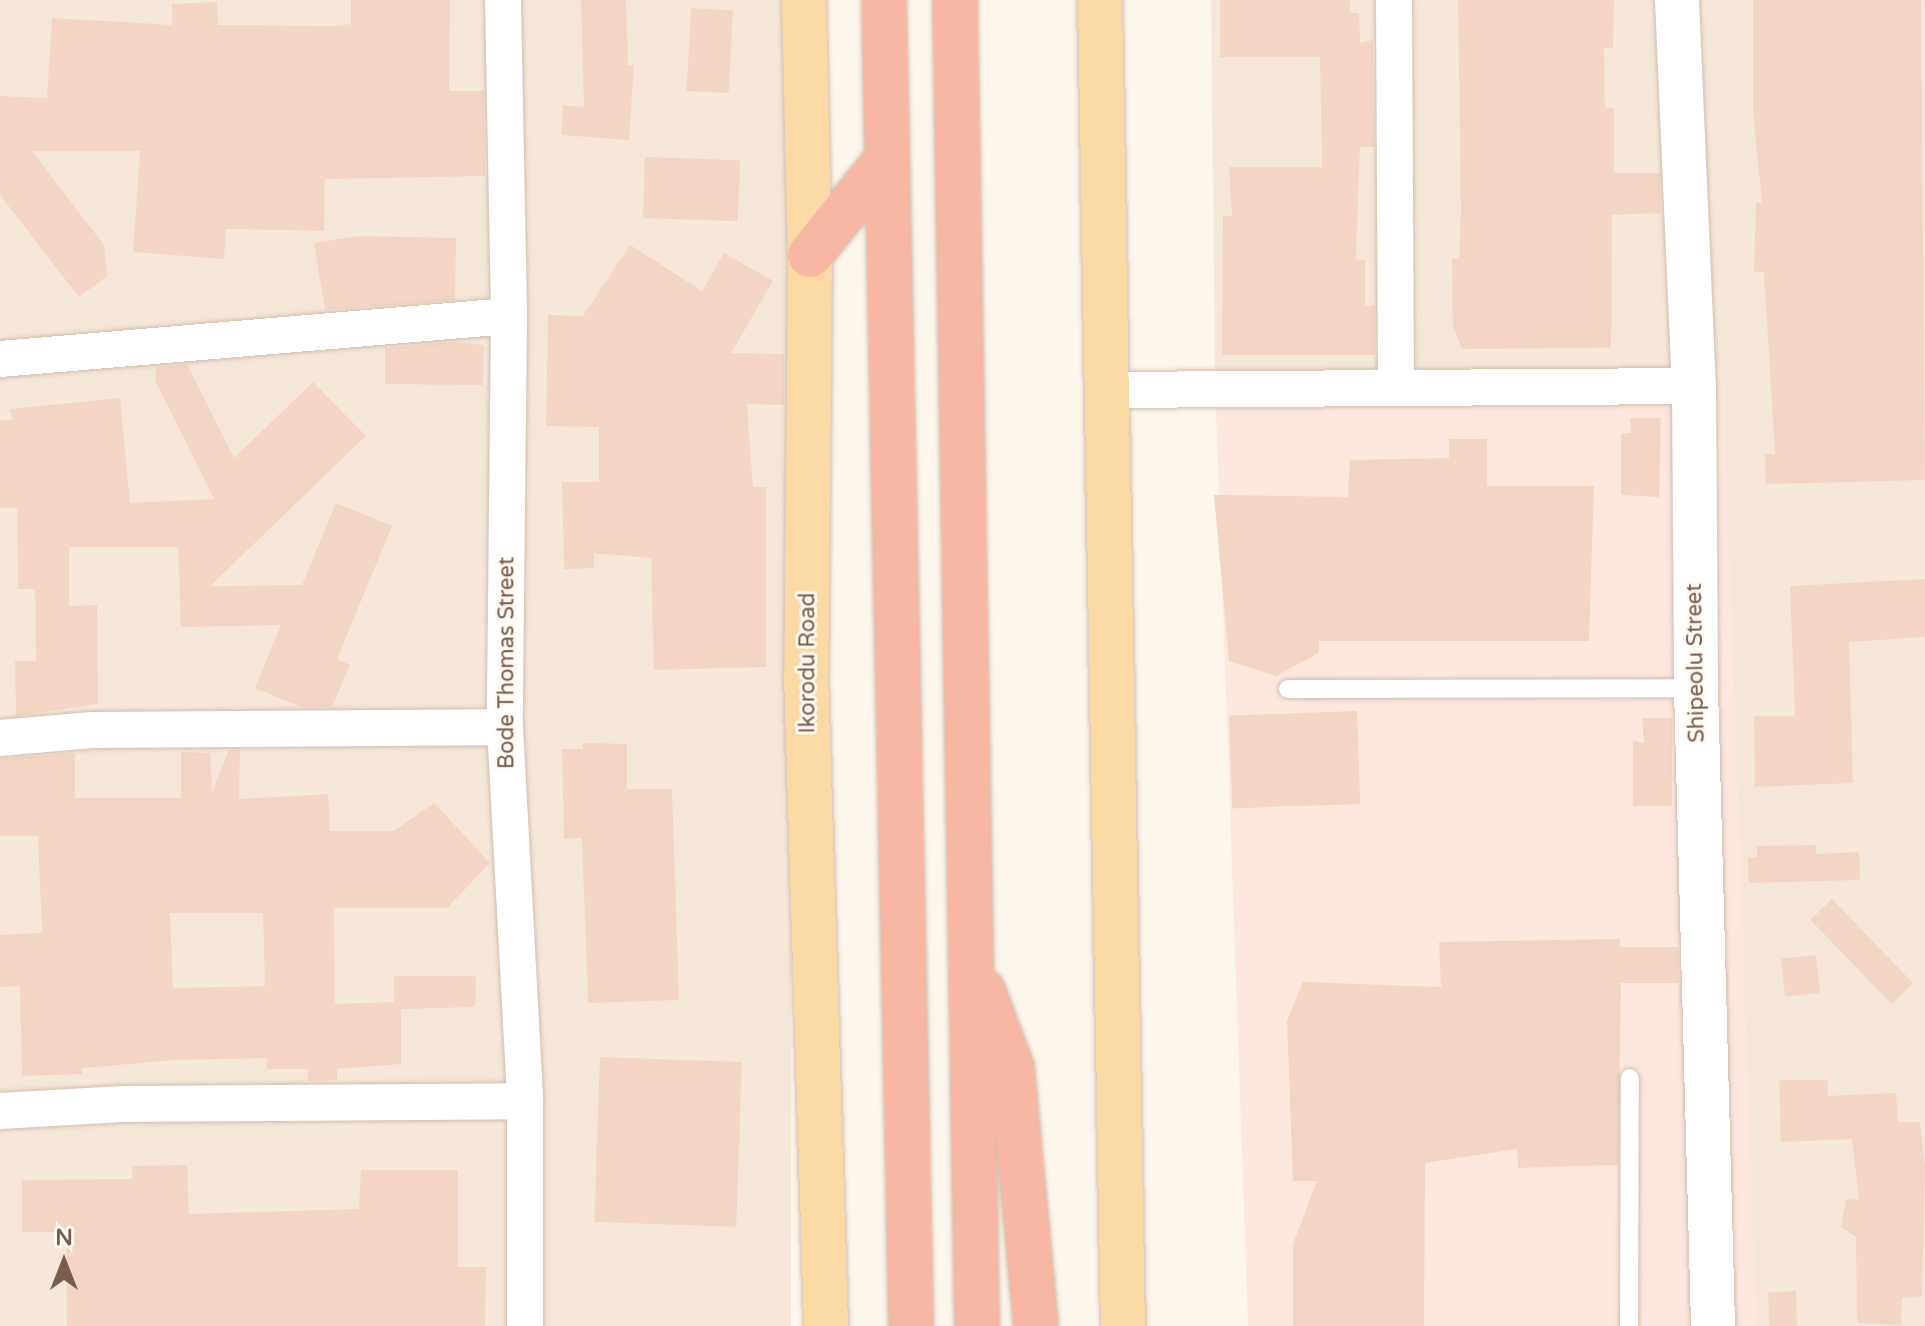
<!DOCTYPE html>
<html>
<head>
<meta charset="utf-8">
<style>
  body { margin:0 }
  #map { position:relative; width:1925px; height:1326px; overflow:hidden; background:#fdf6ec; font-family:"Varela Round",sans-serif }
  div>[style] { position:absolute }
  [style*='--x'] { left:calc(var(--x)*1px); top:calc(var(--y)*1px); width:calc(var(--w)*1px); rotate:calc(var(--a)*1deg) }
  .residential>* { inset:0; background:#f5e8da; transform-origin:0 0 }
  .commercial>* { inset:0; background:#fde8e0; transform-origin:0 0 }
  .building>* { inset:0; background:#f3d5c3; transform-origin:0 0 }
  .roads { filter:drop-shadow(0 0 2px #d1beb0) drop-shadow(0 0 2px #d1beb0) }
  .service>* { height:18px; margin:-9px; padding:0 9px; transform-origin:9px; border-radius:9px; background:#fff }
  .minor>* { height:36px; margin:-18px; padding:0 18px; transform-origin:18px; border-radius:18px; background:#fff }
  .tertiary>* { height:44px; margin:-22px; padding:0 22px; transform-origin:22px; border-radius:22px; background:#fff }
  .primary>* { height:44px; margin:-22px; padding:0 22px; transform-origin:22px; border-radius:22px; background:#fbd9a5 }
  .motorway>* { height:44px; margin:-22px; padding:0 22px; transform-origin:22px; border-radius:22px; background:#f7b7a3 }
  span { translate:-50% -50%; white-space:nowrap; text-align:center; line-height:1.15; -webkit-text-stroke:6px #fffaf3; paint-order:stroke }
  .street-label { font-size:22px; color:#7a5c4d }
  .north { position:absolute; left:24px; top:1222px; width:80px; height:80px; -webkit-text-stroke:6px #fffaf3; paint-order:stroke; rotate:0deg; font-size:22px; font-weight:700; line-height:32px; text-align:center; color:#7a5c4d }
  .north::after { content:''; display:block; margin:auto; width:28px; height:36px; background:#7a5c4d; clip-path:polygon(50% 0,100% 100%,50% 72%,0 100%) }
</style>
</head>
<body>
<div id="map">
  <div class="residential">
    <i style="left:0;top:0;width:791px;height:1326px"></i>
    <i style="clip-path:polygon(1211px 0,1925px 0,1925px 1326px,1749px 1326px,1723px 371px,1215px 379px)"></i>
  </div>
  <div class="commercial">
    <i style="left:1723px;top:371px;width:955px;height:508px;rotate:88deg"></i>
  </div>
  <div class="building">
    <i style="clip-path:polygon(351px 0,450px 0,449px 91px,484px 91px,485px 176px,325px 179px,324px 231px,226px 229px,224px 259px,133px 252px,140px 151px,32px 151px,104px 245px,107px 276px,79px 297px,0 195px,0 96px,47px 98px,52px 18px,172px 25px,172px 4px,217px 2px,218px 25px,334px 26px,351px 24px)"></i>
    <i style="clip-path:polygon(581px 0,626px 0,628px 65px,634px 65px,629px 140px,561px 135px,563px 105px,584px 107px)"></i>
    <i style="clip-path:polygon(1220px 0,1350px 0,1350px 13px,1359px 13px,1360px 43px,1373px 40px,1374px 147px,1360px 147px,1356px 259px,1365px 260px,1365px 306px,1375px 305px,1375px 355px,1222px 355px,1223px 216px,1232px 216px,1229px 167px,1322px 167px,1320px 57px,1220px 57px)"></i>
    <i style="clip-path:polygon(1458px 0,1614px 0,1613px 48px,1604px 48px,1605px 108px,1614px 108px,1614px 173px,1660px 173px,1661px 213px,1612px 215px,1611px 348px,1462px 349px,1453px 326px,1452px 259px,1459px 259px,1461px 210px)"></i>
    <i style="clip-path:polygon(1753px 0,1921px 0,1925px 480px,1766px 484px,1765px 454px,1775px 454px,1764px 272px,1754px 272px,1756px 203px,1762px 203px,1753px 111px)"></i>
    <i style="left:691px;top:8px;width:42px;height:83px;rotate:3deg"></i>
    <i style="left:645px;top:157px;width:95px;height:61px;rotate:2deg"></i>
    <i style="clip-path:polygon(359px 236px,456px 238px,455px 300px,325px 310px,314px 243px)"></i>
    <i style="clip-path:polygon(630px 245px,702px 291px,724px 253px,773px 281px,731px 353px,784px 354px,784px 405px,747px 404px,753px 487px,766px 487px,766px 667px,654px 670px,651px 558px,594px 553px,594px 568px,564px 569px,562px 482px,599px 482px,599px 427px,546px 426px,548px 315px,583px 316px)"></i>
    <i style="clip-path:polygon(454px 342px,484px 345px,483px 385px,385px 384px,385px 348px)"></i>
    <i style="clip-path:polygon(187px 364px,234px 458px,313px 382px,366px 436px,210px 586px,302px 585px,336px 503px,392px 526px,337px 659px,350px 665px,332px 707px,302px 707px,255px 688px,281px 625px,181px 627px,178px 547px,69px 547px,69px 606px,97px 605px,98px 704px,16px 716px,15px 661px,36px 661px,35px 589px,18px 589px,17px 508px,0 508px,0 420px,12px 420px,10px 409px,120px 398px,130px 503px,214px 499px,155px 380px,157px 367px)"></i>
    <i style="clip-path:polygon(1630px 418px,1661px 418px,1659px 497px,1621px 495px,1621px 434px,1631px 433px)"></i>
    <i style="clip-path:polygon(1449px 439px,1487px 439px,1487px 486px,1594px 486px,1589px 641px,1319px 641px,1319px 653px,1276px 676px,1229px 661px,1214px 495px,1348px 497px,1350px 460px,1449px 458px)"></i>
    <i style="clip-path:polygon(1925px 579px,1925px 637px,1849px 642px,1853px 783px,1755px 787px,1754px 716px,1795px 716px,1790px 586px)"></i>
    <i style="left:1357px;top:711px;width:93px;height:128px;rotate:88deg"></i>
    <i style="clip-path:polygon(1642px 718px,1672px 718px,1672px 806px,1633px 806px,1633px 741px,1644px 743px)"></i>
    <i style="clip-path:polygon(583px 743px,627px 744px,627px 789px,672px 789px,679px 1000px,588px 1003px,582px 838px,564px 839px,562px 749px,583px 749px)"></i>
    <i style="clip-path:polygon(evenodd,229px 750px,240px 750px,239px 799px,328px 794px,330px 831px,394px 831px,434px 803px,490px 863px,447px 908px,334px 908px,335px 1004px,394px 1002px,394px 976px,476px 976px,475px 1007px,401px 1009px,401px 1064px,337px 1069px,337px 1080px,308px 1081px,308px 1069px,267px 1069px,267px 1058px,176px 1060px,82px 1068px,82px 1074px,22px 1076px,20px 986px,0 987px,0 935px,42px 933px,38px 836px,0 836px,0 759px,75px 753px,75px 798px,181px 798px,181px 752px,210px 753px,212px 792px,229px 750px,170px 913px,263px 913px,265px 986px,173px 988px,170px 913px)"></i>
    <i style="clip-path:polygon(1816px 845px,1816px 854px,1859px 852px,1860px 880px,1749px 883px,1748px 858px,1757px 857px,1757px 846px)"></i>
    <i style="left:1832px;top:899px;width:117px;height:30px;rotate:46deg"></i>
    <i style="clip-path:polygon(1620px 939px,1620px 947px,1678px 947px,1679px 983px,1621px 983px,1618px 1165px,1518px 1168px,1517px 1149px,1425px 1163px,1424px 1326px,1293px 1326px,1293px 1244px,1317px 1181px,1293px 1181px,1287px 1021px,1303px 982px,1441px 987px,1439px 942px)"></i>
    <i style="left:1816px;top:955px;width:38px;height:35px;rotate:84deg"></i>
    <i style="left:600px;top:1057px;width:142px;height:165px;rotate:2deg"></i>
    <i style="clip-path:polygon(1779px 1080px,1828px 1080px,1827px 1096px,1896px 1093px,1898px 1122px,1920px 1122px,1925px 1166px,1922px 1296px,1902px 1298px,1901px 1325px,1857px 1323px,1856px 1237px,1841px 1227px,1846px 1199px,1859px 1200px,1852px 1139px,1781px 1142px)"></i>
    <i style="clip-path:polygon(187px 1165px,189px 1214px,359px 1209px,361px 1170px,458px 1170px,458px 1267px,486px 1267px,485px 1326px,67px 1326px,66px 1232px,22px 1232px,22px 1180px,132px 1179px,132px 1166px)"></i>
    <i style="left:1796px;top:1291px;width:35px;height:28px;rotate:88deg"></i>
  </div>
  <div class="roads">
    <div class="service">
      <i style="--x:1288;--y:689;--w:408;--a:-0.1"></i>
      <i style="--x:1629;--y:1326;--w:248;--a:-89.8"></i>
    </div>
    <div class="minor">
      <i style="--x:503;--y:0;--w:316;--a:88.9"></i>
      <i style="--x:509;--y:316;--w:411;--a:90.6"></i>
      <i style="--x:505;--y:727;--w:375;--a:86.9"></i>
      <i style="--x:525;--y:1101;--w:225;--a:90"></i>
      <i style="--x:1394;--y:0;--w:387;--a:89.7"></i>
      <i style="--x:0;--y:359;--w:511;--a:-4.83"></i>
      <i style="--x:1105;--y:390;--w:589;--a:-0.39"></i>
      <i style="--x:0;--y:738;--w:92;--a:-5"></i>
      <i style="--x:92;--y:730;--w:413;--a:-0.4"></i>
      <i style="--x:0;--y:1111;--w:123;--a:-3.3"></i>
      <i style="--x:123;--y:1104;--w:402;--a:-0.4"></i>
    </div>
    <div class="tertiary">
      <i style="--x:1677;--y:0;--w:386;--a:87.5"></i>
      <i style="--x:1694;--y:386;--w:302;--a:89.6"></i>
      <i style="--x:1696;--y:688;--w:638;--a:88.47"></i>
    </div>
    <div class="primary">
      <i style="--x:804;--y:0;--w:255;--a:88.7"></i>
      <i style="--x:810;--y:255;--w:419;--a:90.5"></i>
      <i style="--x:806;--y:674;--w:652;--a:88.24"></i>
      <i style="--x:1100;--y:0;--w:1326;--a:89.01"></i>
    </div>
    <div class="motorway">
      <i style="--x:884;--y:0;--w:1326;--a:88.83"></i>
      <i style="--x:955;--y:0;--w:1326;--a:89.05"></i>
      <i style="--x:810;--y:255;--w:122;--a:-51.3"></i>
      <i style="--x:983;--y:991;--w:82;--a:69.4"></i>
      <i style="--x:1012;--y:1068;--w:259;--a:84.7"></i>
    </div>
  </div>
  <div class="street-label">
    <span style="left:507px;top:663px;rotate:-90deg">Bode Thomas Street</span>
    <span style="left:808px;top:663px;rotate:-90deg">Ikorodu Road</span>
    <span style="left:1696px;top:663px;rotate:-91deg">Shipeolu Street</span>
  </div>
  <div class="north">N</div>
</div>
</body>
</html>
